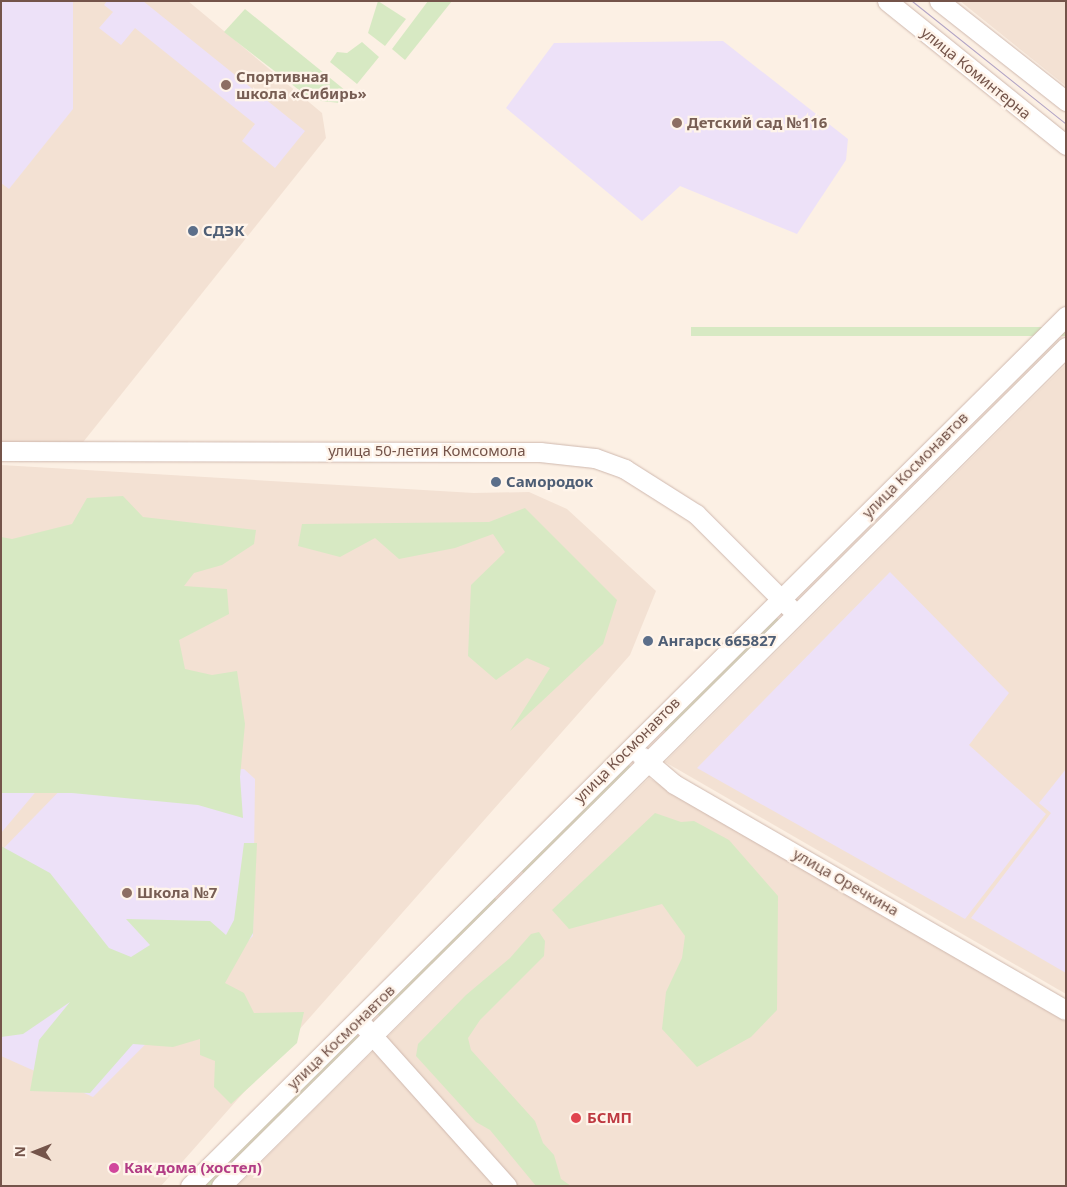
<!DOCTYPE html>
<html>
<head>
<meta charset="utf-8">
<style>
  body { margin:0 }
  #map { position:relative; width:1067px; height:1187px; overflow:hidden; background:#fcf0e4; font-family:"Noto Sans",sans-serif }
  div>[style] { position:absolute }
  [style*='--x'] { left:calc(var(--x)*1px); top:calc(var(--y)*1px); width:calc(var(--w)*1px); rotate:calc(var(--a)*1deg) }
  .residential>* { inset:0; background:#f3e1d3 }
  .education>* { inset:0; background:#ede1f8 }
  .green>* { inset:0; background:#d7e9c3; transform-origin:0 0 }
  .roads { filter:drop-shadow(0 0 1px #cfb8ae) drop-shadow(0 0 1px #cfb8ae) }
  .minor>* { height:19px; margin:-9.5px; padding:0 9.5px; transform-origin:9.5px; border-radius:9.5px; background:#fff }
  .tram>* { height:1px; margin:-0.5px; padding:0 0.5px; transform-origin:0.5px; border-radius:0.5px; background:#b1a3c5 }
  .dots>* { width:14px; height:14px; translate:-50% -50%; box-sizing:border-box; border:2px solid #fff4ea; border-radius:50% }
  span { translate:-50% -50%; white-space:nowrap; text-align:center; line-height:1.15; -webkit-text-stroke:4.5px #fff4ea; paint-order:stroke }
  .street-label { font-size:15px; color:#74544a }
  .education-label { font-size:15px; color:#785e54; font-weight:700 }
  .left { translate:0 -50%; text-align:left }
  .service-label { font-size:15px; color:#4e5e75; font-weight:700 }
  .health-label { font-size:15px; color:#be3a42; font-weight:700 }
  .hotel-label { font-size:15px; color:#b23c85; font-weight:700 }
  .frame { position:absolute; inset:0; border:2px solid #74544a; pointer-events:none }
  .north { position:absolute; left:10px; top:1127px; width:50px; height:50px; -webkit-text-stroke:4px #fff4ea; paint-order:stroke; rotate:271deg; font-size:14px; font-weight:700; line-height:20px; text-align:center; color:#74544a }
  .north::after { content:''; display:block; margin:auto; width:18px; height:22px; background:#74544a; clip-path:polygon(50% 0,100% 100%,50% 72%,0 100%) }
</style>
</head>
<body>
<div id="map">
  <div class="residential">
    <i style="clip-path:polygon(1px 1px,188px 1px,322px 113px,326px 138px,80px 446px,1px 447px)"></i>
    <i style="clip-path:polygon(960px 1px,1066px 1px,1066px 86px)"></i>
    <i style="clip-path:polygon(1066px 364px,1066px 994px,665px 762px)"></i>
    <i style="clip-path:polygon(1px 465px,474px 493px,529px 492px,567px 509px,656px 591px,630px 655px,161px 1186px,1px 1186px)"></i>
    <i style="clip-path:polygon(649px 778px,1066px 1022px,1066px 1186px,237px 1186px)"></i>
  </div>
  <div class="education">
    <i style="clip-path:polygon(1px 1px,73px 1px,73px 109px,9px 189px,1px 183px)"></i>
    <i style="clip-path:polygon(107px 1px,143px 1px,305px 131px,275px 168px,242px 141px,255px 124px,135px 28px,121px 45px,99px 28px,113px 12px,104px 5px)"></i>
    <i style="clip-path:polygon(723px 41px,848px 139px,846px 160px,797px 234px,680px 186px,642px 221px,506px 108px,554px 43px)"></i>
    <i style="clip-path:polygon(890px 572px,1009px 693px,969px 745px,1046px 814px,965px 919px,697px 768px)"></i>
    <i style="clip-path:polygon(1px 748px,39px 788px,1px 833px)"></i>
    <i style="clip-path:polygon(244px 769px,255px 779px,253px 936px,93px 1097px,1px 1056px,1px 851px,74px 776px)"></i>
    <i style="clip-path:polygon(1066px 769px,1066px 973px,971px 918px,1051px 813px,1039px 803px)"></i>
  </div>
  <div class="green">
    <i style="clip-path:polygon(378px 1px,406px 19px,385px 46px,368px 33px)"></i>
    <i style="clip-path:polygon(428px 1px,452px 1px,405px 60px,392px 49px)"></i>
    <i style="clip-path:polygon(245px 9px,351px 95px,340px 103px,312px 100px,224px 32px)"></i>
    <i style="clip-path:polygon(362px 42px,379px 57px,357px 84px,330px 62px,337px 52px,347px 53px)"></i>
    <i style="left:1066px;top:327px;width:9px;height:375px;rotate:90deg"></i>
    <i style="clip-path:polygon(123px 496px,143px 517px,256px 530px,254px 544px,222px 565px,194px 573px,184px 586px,227px 589px,229px 614px,179px 640px,185px 669px,212px 675px,237px 671px,245px 724px,240px 777px,243px 818px,198px 805px,72px 793px,1px 793px,1px 537px,12px 539px,72px 524px,87px 498px)"></i>
    <i style="clip-path:polygon(525px 508px,617px 600px,603px 644px,510px 731px,550px 668px,527px 658px,496px 680px,468px 656px,471px 585px,505px 552px,493px 534px,455px 548px,399px 559px,375px 538px,340px 557px,298px 546px,302px 524px,489px 522px)"></i>
    <i style="left:775px;top:616px;width:6px;height:159px;rotate:45deg"></i>
    <i style="left:628px;top:764px;width:6px;height:151px;rotate:45deg"></i>
    <i style="clip-path:polygon(655px 813px,681px 822px,694px 821px,729px 840px,778px 896px,777px 1010px,751px 1037px,697px 1067px,662px 1029px,666px 992px,682px 958px,685px 936px,662px 904px,569px 929px,552px 910px)"></i>
    <i style="clip-path:polygon(244px 843px,257px 843px,253px 933px,225px 983px,244px 993px,254px 1013px,304px 1012px,297px 1043px,231px 1104px,214px 1087px,215px 1061px,200px 1055px,200px 1039px,173px 1047px,133px 1044px,90px 1093px,30px 1091px,39px 1040px,70px 1002px,23px 1034px,1px 1037px,1px 846px,50px 873px,109px 948px,131px 957px,150px 945px,126px 919px,210px 921px,226px 935px,234px 920px)"></i>
    <i style="left:494px;top:897px;width:6px;height:165px;rotate:45deg"></i>
    <i style="clip-path:polygon(539px 932px,545px 941px,544px 956px,480px 1020px,468px 1038px,471px 1050px,535px 1121px,543px 1143px,554px 1155px,561px 1179px,571px 1186px,536px 1186px,490px 1130px,476px 1122px,416px 1056px,418px 1044px,466px 995px,510px 958px,531px 934px)"></i>
    <i style="left:355px;top:1033px;width:7px;height:216px;rotate:45deg"></i>
  </div>
  <div class="roads">
    <div class="minor">
      <i style="--x:887;--y:1;--w:230;--a:38.8"></i>
      <i style="--x:939;--y:1;--w:162;--a:38.2"></i>
      <i style="--x:1;--y:451;--w:539;--a:0.11"></i>
      <i style="--x:540;--y:452;--w:55;--a:6.2"></i>
      <i style="--x:595;--y:458;--w:32;--a:20"></i>
      <i style="--x:625;--y:469;--w:84;--a:32.4"></i>
      <i style="--x:696;--y:514;--w:132;--a:45"></i>
      <i style="--x:641;--y:756;--w:43;--a:40.3"></i>
      <i style="--x:674;--y:784;--w:452;--a:30"></i>
      <i style="--x:363;--y:1025;--w:216;--a:48.2"></i>
      <i style="--x:190;--y:1186;--w:1235;--a:-44.8"></i>
      <i style="--x:221;--y:1186;--w:1191;--a:-44.8"></i>
    </div>
  </div>
  <div class="tram">
    <i style="--x:912;--y:1;--w:197;--a:38.6"></i>
  </div>
  <div class="dots">
    <i style="left:226px;top:85px;background:#8d6e63"></i>
    <i style="left:677px;top:123px;background:#8d6e63"></i>
    <i style="left:193px;top:231px;background:#5c6f8a"></i>
    <i style="left:496px;top:482px;background:#5c6f8a"></i>
    <i style="left:648px;top:641px;background:#5c6f8a"></i>
    <i style="left:127px;top:893px;background:#8d6e63"></i>
    <i style="left:576px;top:1118px;background:#e0444e"></i>
    <i style="left:114px;top:1168px;background:#d1479c"></i>
  </div>
  <div class="street-label">
    <span style="left:976px;top:73px;rotate:39deg">улица Коминтерна</span>
    <span style="left:427px;top:451px">улица 50-летия Комсомола</span>
    <span style="left:915px;top:465px;rotate:-45deg">улица Космонавтов</span>
    <span style="left:627px;top:750px;rotate:-45deg">улица Космонавтов</span>
    <span style="left:846px;top:882px;rotate:30deg">улица Оречкина</span>
    <span style="left:341px;top:1037px;rotate:-44deg">улица Космонавтов</span>
  </div>
  <div class="education-label">
    <span class="left" style="left:236px;top:85px">Спортивная<br>школа «Сибирь»</span>
    <span class="left" style="left:687px;top:123px">Детский сад №116</span>
    <span class="left" style="left:137px;top:893px">Школа №7</span>
  </div>
  <div class="service-label">
    <span class="left" style="left:203px;top:231px">СДЭК</span>
    <span class="left" style="left:506px;top:482px">Самородок</span>
    <span class="left" style="left:658px;top:641px">Ангарск 665827</span>
  </div>
  <div class="health-label">
    <span class="left" style="left:587px;top:1118px">БСМП</span>
  </div>
  <div class="hotel-label">
    <span class="left" style="left:124px;top:1168px">Как дома (хостел)</span>
  </div>
  <div class="frame"></div>
  <div class="north">N</div>
</div>
</body>
</html>
